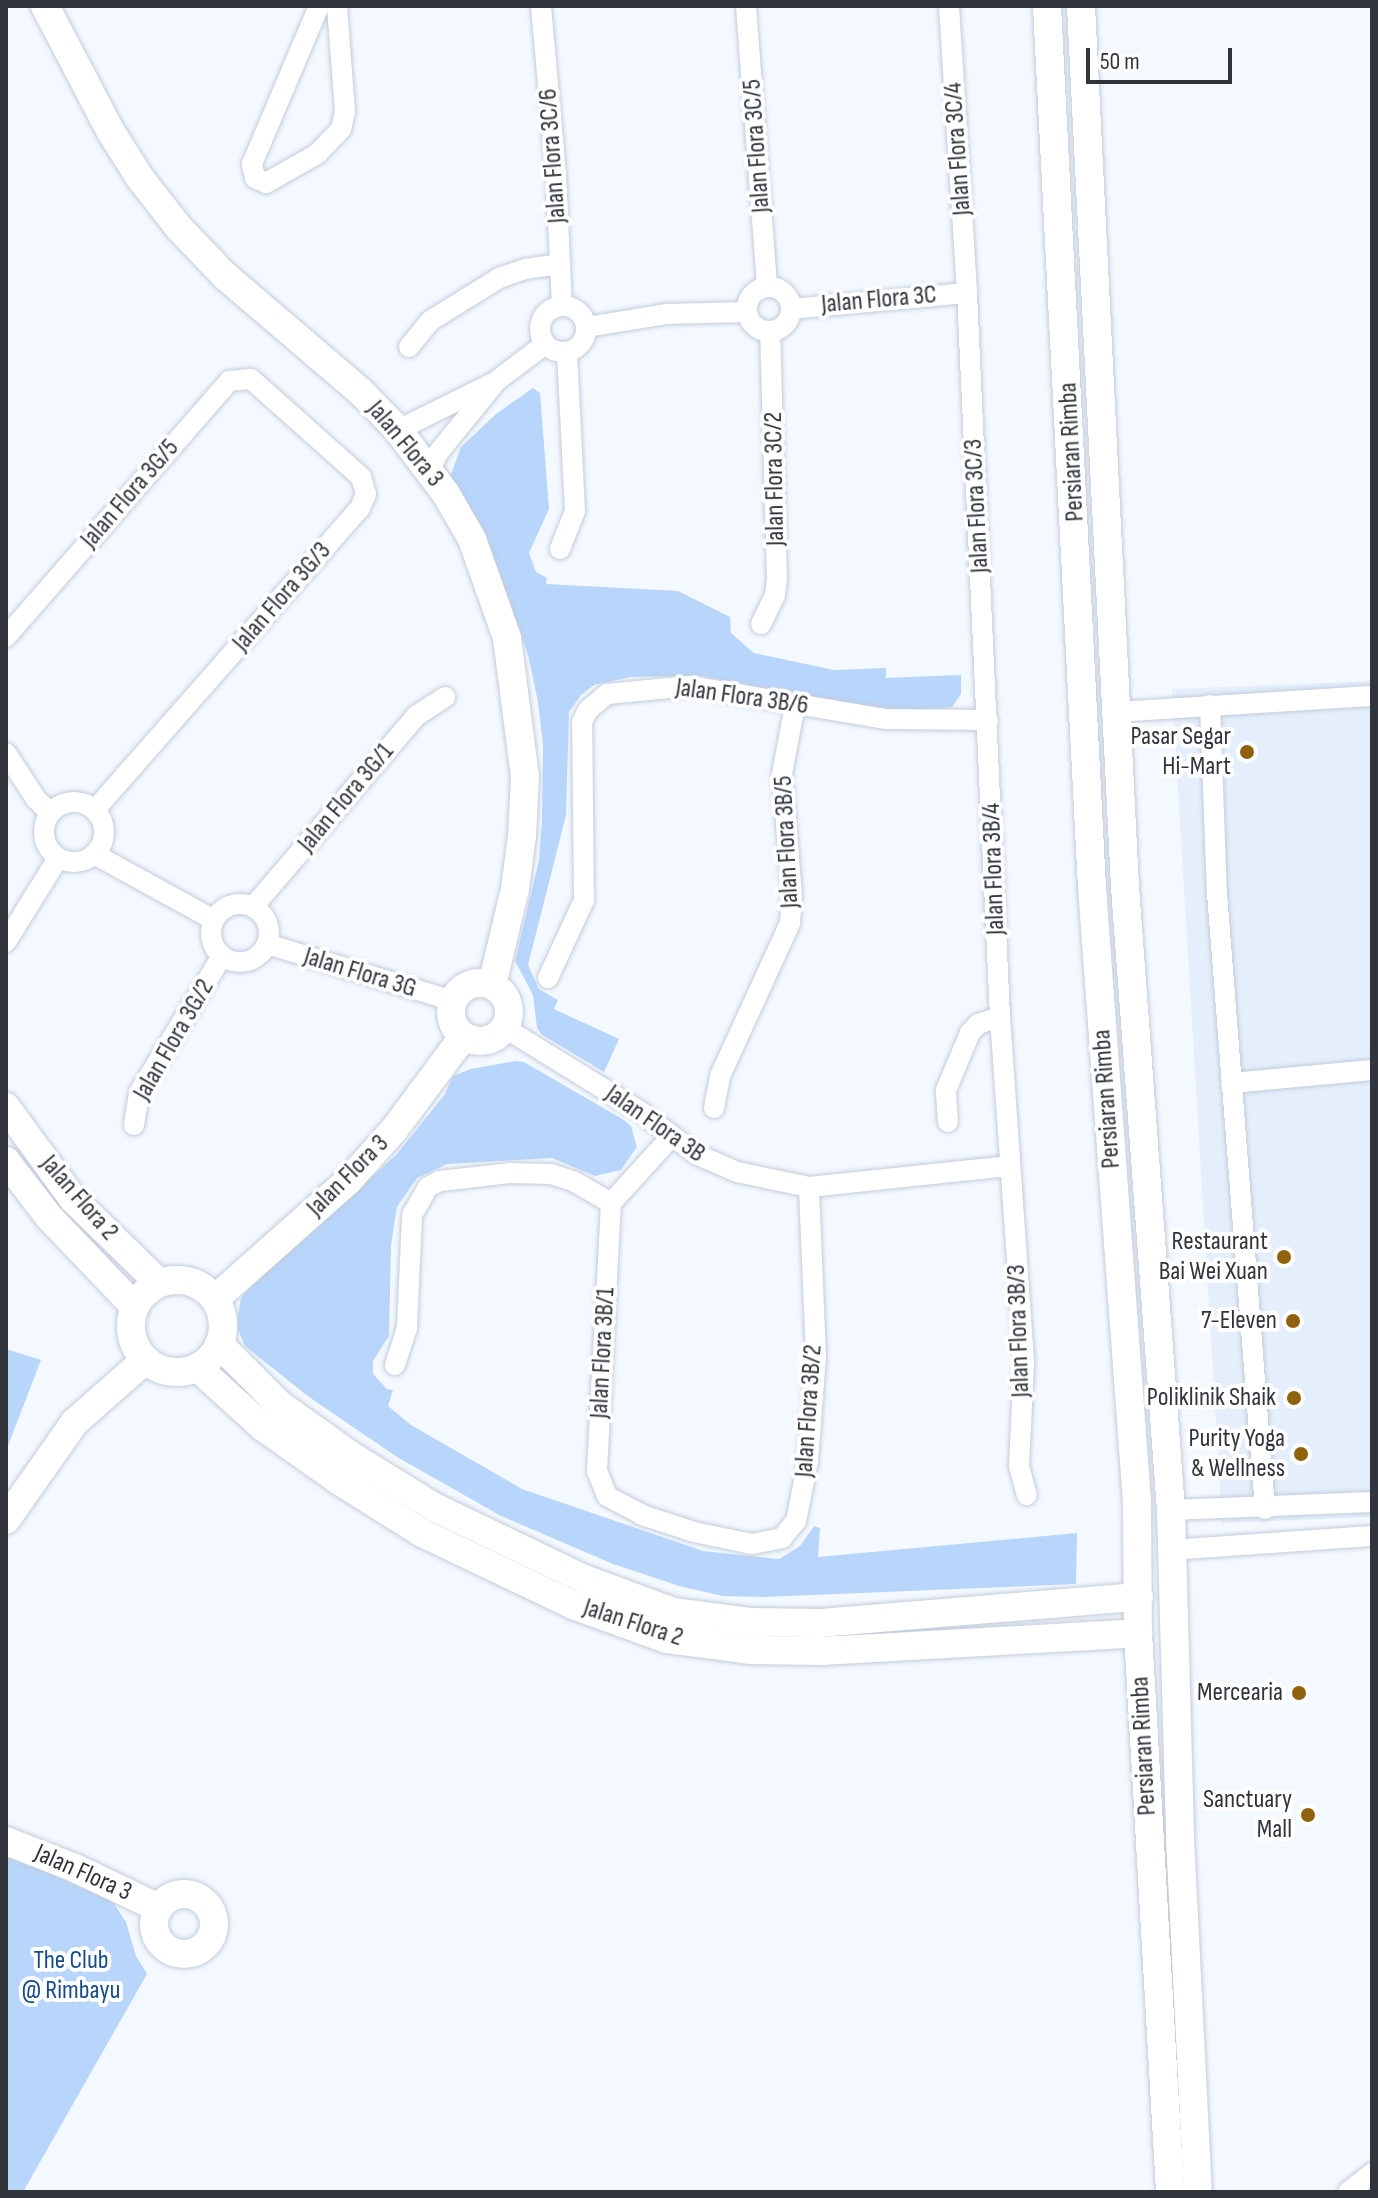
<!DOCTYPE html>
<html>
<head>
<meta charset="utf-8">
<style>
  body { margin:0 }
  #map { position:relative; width:1378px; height:2198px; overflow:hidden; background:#f4f9ff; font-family:"Sofia Sans Condensed",sans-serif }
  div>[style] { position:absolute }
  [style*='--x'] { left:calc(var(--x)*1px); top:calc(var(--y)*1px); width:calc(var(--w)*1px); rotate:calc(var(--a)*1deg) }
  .built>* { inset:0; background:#e5effc }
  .green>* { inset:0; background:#b8d5fb }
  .roads { filter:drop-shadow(0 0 2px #c2ccdb) drop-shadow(0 0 2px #c2ccdb) }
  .street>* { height:20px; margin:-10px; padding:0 10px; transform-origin:10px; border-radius:10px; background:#fff }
  .street>.ring { margin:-10px; padding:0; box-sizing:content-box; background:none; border:20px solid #fff; border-radius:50% }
  .secondary>* { height:28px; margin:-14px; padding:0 14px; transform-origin:14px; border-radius:14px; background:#fff }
  .secondary>.ring { margin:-14px; padding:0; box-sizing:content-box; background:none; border:28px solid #fff; border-radius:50% }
  .dots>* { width:22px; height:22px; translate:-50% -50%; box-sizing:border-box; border:4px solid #fff; border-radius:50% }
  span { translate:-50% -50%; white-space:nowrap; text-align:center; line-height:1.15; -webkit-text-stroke:8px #fff; paint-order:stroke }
  .street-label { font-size:26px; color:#31353b }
  .poi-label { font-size:26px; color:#31353b }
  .right { translate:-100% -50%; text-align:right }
  .park-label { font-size:26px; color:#164c8c }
  .frame { position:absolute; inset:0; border:8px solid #31353b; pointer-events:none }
  .scale { position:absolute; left:1086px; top:48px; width:146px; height:36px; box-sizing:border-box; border:4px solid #31353b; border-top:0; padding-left:10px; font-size:24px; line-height:28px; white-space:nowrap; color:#31353b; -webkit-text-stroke:6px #fff; paint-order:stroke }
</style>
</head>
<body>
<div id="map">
  <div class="built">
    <i style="clip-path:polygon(1372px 681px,1372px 1517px,1222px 1523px,1172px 689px)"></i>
  </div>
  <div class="green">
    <i style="clip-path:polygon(533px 388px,540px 393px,549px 509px,529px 553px,536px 572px,547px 578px,546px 584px,678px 591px,730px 617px,731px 633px,754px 653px,834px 670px,886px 668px,886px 678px,961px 675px,961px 694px,952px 707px,899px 713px,701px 676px,630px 677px,594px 685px,581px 695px,569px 712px,566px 815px,528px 965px,539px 989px,558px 1000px,554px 1009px,619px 1039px,604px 1072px,541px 1034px,537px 1028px,533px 995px,515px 961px,539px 860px,542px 821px,543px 745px,538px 702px,528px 655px,491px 549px,449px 480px,461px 447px,496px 414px)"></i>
    <i style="clip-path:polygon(516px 1061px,524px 1062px,624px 1120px,631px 1126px,637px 1147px,621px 1170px,595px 1176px,552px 1158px,447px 1164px,417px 1178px,397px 1207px,391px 1246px,389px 1336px,373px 1361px,373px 1374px,387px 1389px,393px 1390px,388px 1406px,411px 1425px,522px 1489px,703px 1551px,779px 1559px,800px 1546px,814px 1526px,820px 1528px,818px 1557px,1077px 1533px,1076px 1584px,764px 1597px,723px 1596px,679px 1586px,613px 1564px,501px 1516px,397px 1457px,309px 1397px,245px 1346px,238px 1330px,238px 1314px,241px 1298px,251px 1287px,397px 1154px,445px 1094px,453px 1076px,471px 1069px)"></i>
    <i style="clip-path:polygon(6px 1349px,41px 1360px,6px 1451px)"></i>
    <i style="clip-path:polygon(6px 1854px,113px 1902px,126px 1922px,136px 1956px,147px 1974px,23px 2192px,6px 2192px)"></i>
  </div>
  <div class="roads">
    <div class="street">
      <i style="--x:319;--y:6;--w:172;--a:113"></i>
      <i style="--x:252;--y:164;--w:14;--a:78"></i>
      <i style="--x:255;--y:178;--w:12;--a:24"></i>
      <i style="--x:266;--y:183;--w:59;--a:-29.6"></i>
      <i style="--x:317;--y:154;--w:35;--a:-46"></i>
      <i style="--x:341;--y:129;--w:18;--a:-77"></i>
      <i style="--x:345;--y:111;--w:105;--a:-94.4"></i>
      <i style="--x:541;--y:6;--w:170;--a:84.9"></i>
      <i style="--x:556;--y:175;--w:131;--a:87.4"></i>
      <i style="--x:746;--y:6;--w:281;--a:85.7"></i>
      <i style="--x:949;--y:6;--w:288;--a:86.4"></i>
      <i style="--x:967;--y:293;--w:725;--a:87.39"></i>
      <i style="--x:1000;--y:1017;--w:348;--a:86"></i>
      <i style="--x:1024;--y:1364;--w:102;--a:92.8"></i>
      <i style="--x:1019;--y:1466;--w:30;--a:75"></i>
      <i class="ring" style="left:747px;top:287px;width:24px;height:24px"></i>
      <i class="ring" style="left:540px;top:306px;width:26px;height:26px"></i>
      <i style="--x:791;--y:309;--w:177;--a:-5.2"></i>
      <i style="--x:587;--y:327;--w:80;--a:-9.3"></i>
      <i style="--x:666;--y:314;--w:80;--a:-1.4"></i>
      <i style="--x:409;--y:347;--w:33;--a:-51"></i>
      <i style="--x:430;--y:321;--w:81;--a:-31.9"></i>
      <i style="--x:499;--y:278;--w:28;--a:-19"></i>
      <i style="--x:525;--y:269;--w:35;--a:-8"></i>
      <i style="--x:398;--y:430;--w:108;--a:-26.3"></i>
      <i style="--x:495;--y:382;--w:63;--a:-37.2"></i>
      <i style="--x:430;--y:470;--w:19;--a:-65"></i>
      <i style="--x:438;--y:453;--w:87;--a:-51"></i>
      <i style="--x:560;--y:549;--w:41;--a:-68.5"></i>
      <i style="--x:575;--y:511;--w:158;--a:-92.9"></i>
      <i style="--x:761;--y:624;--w:32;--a:-64"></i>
      <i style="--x:775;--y:595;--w:17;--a:-83"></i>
      <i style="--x:777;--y:578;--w:247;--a:-91.6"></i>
      <i style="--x:6;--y:637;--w:340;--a:-48.9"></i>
      <i style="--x:229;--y:381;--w:22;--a:-5"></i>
      <i style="--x:251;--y:379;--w:147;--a:41.7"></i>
      <i style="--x:361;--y:477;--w:18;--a:74"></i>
      <i style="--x:366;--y:494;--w:15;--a:113"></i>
      <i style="--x:360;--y:508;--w:402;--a:131.3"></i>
      <i style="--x:1210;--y:705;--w:188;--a:87.9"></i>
      <i style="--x:1217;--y:893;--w:618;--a:85.54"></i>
      <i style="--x:1116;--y:712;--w:256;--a:-3.6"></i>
      <i style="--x:6;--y:753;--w:55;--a:56.9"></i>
      <i style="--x:36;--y:799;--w:20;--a:45"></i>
      <i class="ring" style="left:44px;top:802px;width:40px;height:40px"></i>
      <i style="--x:94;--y:854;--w:137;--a:28.8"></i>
      <i class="ring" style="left:211px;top:904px;width:38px;height:38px"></i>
      <i style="--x:253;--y:907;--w:251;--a:-49.5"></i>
      <i style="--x:416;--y:716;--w:35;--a:-33"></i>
      <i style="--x:6;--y:942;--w:99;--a:-58.2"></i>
      <i style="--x:267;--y:944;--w:195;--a:17"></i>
      <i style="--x:548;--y:978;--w:86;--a:-65.2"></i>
      <i style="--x:584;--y:900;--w:178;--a:-90.6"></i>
      <i style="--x:582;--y:722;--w:13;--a:-63"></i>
      <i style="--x:588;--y:710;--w:25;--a:-40"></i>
      <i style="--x:607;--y:694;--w:83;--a:-5.5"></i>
      <i style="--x:690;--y:686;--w:199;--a:9.6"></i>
      <i style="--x:886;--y:719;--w:102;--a:0.6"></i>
      <i style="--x:505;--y:1028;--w:160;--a:31.7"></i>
      <i style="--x:641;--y:1112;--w:69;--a:37.4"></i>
      <i style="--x:696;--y:1154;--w:45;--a:23.7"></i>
      <i style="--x:737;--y:1172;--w:74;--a:11.8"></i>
      <i style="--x:809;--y:1187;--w:200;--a:-6"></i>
      <i style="--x:1231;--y:1083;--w:142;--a:-5.3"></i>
      <i style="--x:714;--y:1108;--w:33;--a:-79"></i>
      <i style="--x:720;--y:1076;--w:168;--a:-65.4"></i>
      <i style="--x:790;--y:923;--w:28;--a:-86"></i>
      <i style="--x:792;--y:895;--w:121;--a:-94.7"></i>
      <i style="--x:782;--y:774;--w:70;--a:-79.3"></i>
      <i style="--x:948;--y:1122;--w:32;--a:-94"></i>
      <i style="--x:946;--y:1090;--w:62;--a:-67.2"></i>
      <i style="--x:970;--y:1033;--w:12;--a:-48"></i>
      <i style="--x:978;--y:1024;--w:23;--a:-18"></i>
      <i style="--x:134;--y:1125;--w:32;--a:-81"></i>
      <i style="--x:139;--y:1093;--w:160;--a:-58.8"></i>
      <i style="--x:672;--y:1136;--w:91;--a:132.3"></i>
      <i style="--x:611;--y:1203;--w:268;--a:93"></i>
      <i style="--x:597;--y:1471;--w:27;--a:68"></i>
      <i style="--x:607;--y:1496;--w:40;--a:28"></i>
      <i style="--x:642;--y:1515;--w:55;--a:18.1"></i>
      <i style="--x:694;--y:1532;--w:59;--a:11.7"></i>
      <i style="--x:752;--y:1544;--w:31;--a:-11"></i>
      <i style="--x:782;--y:1538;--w:22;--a:-51"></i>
      <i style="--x:796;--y:1521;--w:61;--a:-78.7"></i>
      <i style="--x:808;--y:1461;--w:105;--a:-85.6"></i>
      <i style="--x:816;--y:1356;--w:169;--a:-92.4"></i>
      <i style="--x:395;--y:1365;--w:40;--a:-72"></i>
      <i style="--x:407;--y:1327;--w:112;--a:-87.4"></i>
      <i style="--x:412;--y:1215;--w:32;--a:-60"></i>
      <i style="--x:428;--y:1187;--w:13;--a:-27"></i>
      <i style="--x:440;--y:1181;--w:70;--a:-6.5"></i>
      <i style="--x:510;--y:1173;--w:41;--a:1.4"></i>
      <i style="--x:551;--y:1174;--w:25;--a:18"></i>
      <i style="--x:575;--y:1182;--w:42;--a:30.3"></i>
      <i style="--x:1171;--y:1510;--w:201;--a:-2.3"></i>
      <i style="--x:1170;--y:1550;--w:202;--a:-4"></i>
      <i style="--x:1348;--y:2192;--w:31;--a:-38"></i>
    </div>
    <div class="secondary">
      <i style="--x:45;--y:6;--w:142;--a:62.4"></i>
      <i style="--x:111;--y:132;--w:54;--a:57.8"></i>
      <i style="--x:140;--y:178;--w:63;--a:52"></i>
      <i style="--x:179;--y:228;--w:65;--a:46.2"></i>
      <i style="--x:224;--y:275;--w:179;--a:40.5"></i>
      <i style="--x:360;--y:391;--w:54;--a:45.7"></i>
      <i style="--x:398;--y:430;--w:80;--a:53.1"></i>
      <i style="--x:446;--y:494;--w:52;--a:60"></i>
      <i style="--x:472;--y:539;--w:105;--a:70.5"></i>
      <i style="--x:507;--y:638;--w:140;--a:82.6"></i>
      <i style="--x:525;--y:777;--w:59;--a:92.9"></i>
      <i style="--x:522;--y:836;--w:53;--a:97.5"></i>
      <i style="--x:515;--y:889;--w:99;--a:103.5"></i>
      <i style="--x:1047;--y:6;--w:882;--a:87.08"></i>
      <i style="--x:1092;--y:887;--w:618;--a:85.82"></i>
      <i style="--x:1137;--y:1503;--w:130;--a:89.6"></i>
      <i style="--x:1138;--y:1633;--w:560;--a:86.72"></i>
      <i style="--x:1081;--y:6;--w:882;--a:87.14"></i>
      <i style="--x:1125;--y:887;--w:625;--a:85.78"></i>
      <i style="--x:1171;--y:1510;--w:329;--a:88.4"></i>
      <i style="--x:1180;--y:1839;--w:353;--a:87.1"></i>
      <i class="ring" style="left:451px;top:983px;width:30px;height:30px"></i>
      <i style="--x:6;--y:1107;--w:114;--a:53.9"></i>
      <i style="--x:73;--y:1199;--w:120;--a:44.3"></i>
      <i style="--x:6;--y:1161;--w:71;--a:52.5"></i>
      <i style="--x:49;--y:1217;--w:124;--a:46.3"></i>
      <i class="ring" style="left:131px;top:1280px;width:64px;height:64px"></i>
      <i style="--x:215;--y:1299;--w:179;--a:-41.6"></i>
      <i style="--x:349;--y:1180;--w:67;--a:-48"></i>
      <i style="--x:394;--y:1130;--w:116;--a:-53.4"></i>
      <i style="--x:219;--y:1344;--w:86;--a:45"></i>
      <i style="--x:280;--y:1405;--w:90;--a:35.5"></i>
      <i style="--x:353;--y:1457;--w:97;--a:31.6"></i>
      <i style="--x:436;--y:1508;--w:164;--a:25.6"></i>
      <i style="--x:584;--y:1579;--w:95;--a:20.3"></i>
      <i style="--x:673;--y:1612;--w:80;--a:7.2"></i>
      <i style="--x:752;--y:1622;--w:68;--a:0.8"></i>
      <i style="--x:820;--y:1623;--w:320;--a:-4.7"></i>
      <i style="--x:198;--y:1368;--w:88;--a:42.2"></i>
      <i style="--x:263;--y:1427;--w:92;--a:35.2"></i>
      <i style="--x:338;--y:1480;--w:99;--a:32.2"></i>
      <i style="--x:422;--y:1533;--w:167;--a:25.5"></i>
      <i style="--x:573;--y:1605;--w:100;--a:19.9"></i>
      <i style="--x:667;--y:1639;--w:84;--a:7.5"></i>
      <i style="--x:750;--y:1650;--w:71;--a:0.8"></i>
      <i style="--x:821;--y:1651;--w:318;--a:-3.2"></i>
      <i style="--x:6;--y:1520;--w:120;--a:-54.9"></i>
      <i style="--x:75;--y:1422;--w:94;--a:-41.5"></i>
      <i style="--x:6;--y:1841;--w:74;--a:21.4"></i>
      <i style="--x:75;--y:1868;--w:93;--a:25.5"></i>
      <i class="ring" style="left:154px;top:1894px;width:32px;height:32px"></i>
    </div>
  </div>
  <div class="dots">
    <i style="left:1247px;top:752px;background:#91620e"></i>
    <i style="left:1284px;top:1257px;background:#91620e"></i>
    <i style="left:1293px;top:1321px;background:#91620e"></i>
    <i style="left:1294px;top:1398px;background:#91620e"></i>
    <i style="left:1301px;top:1454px;background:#91620e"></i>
    <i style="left:1299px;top:1693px;background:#91620e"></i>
    <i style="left:1308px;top:1815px;background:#91620e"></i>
  </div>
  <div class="street-label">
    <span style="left:757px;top:146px;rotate:-94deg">Jalan Flora 3C/5</span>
    <span style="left:958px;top:149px;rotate:-94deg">Jalan Flora 3C/4</span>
    <span style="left:553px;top:156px;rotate:-94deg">Jalan Flora 3C/6</span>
    <span style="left:879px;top:300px;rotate:-5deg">Jalan Flora 3C</span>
    <span style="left:405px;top:444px;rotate:50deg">Jalan Flora 3</span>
    <span style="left:1072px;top:452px;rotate:-93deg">Persiaran Rimba</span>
    <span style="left:775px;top:479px;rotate:-91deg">Jalan Flora 3C/2</span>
    <span style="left:130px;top:494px;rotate:-49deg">Jalan Flora 3G/5</span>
    <span style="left:977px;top:506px;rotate:-93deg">Jalan Flora 3C/3</span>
    <span style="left:282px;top:597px;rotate:-49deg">Jalan Flora 3G/3</span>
    <span style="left:742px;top:697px;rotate:8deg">Jalan Flora 3B/6</span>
    <span style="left:346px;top:798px;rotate:-50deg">Jalan Flora 3G/1</span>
    <span style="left:787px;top:842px;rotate:-93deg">Jalan Flora 3B/5</span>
    <span style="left:994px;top:869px;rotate:-92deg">Jalan Flora 3B/4</span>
    <span style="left:360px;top:973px;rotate:17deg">Jalan Flora 3G</span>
    <span style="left:174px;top:1040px;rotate:-60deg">Jalan Flora 3G/2</span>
    <span style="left:1107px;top:1099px;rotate:-94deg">Persiaran Rimba</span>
    <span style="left:655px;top:1124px;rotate:35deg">Jalan Flora 3B</span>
    <span style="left:348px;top:1176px;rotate:-45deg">Jalan Flora 3</span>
    <span style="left:79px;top:1198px;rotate:49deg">Jalan Flora 2</span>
    <span style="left:1019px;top:1331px;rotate:-92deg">Jalan Flora 3B/3</span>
    <span style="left:603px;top:1353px;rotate:-87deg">Jalan Flora 3B/1</span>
    <span style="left:809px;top:1411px;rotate:-86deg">Jalan Flora 3B/2</span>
    <span style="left:633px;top:1623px;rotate:18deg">Jalan Flora 2</span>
    <span style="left:1144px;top:1746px;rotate:-93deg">Persiaran Rimba</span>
    <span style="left:83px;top:1873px;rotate:24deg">Jalan Flora 3</span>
  </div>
  <div class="poi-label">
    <span class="right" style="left:1231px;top:752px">Pasar Segar<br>Hi-Mart</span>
    <span class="right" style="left:1268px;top:1257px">Restaurant<br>Bai Wei Xuan</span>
    <span class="right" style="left:1277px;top:1321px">7-Eleven</span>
    <span class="right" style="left:1276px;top:1398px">Poliklinik Shaik</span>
    <span class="right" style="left:1285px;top:1454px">Purity Yoga<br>&amp; Wellness</span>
    <span class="right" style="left:1283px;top:1693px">Mercearia</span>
    <span class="right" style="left:1292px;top:1815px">Sanctuary<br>Mall</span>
  </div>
  <div class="park-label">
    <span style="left:71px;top:1976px">The Club<br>@ Rimbayu</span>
  </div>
  <div class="frame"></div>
  <div class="scale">50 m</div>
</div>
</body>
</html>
